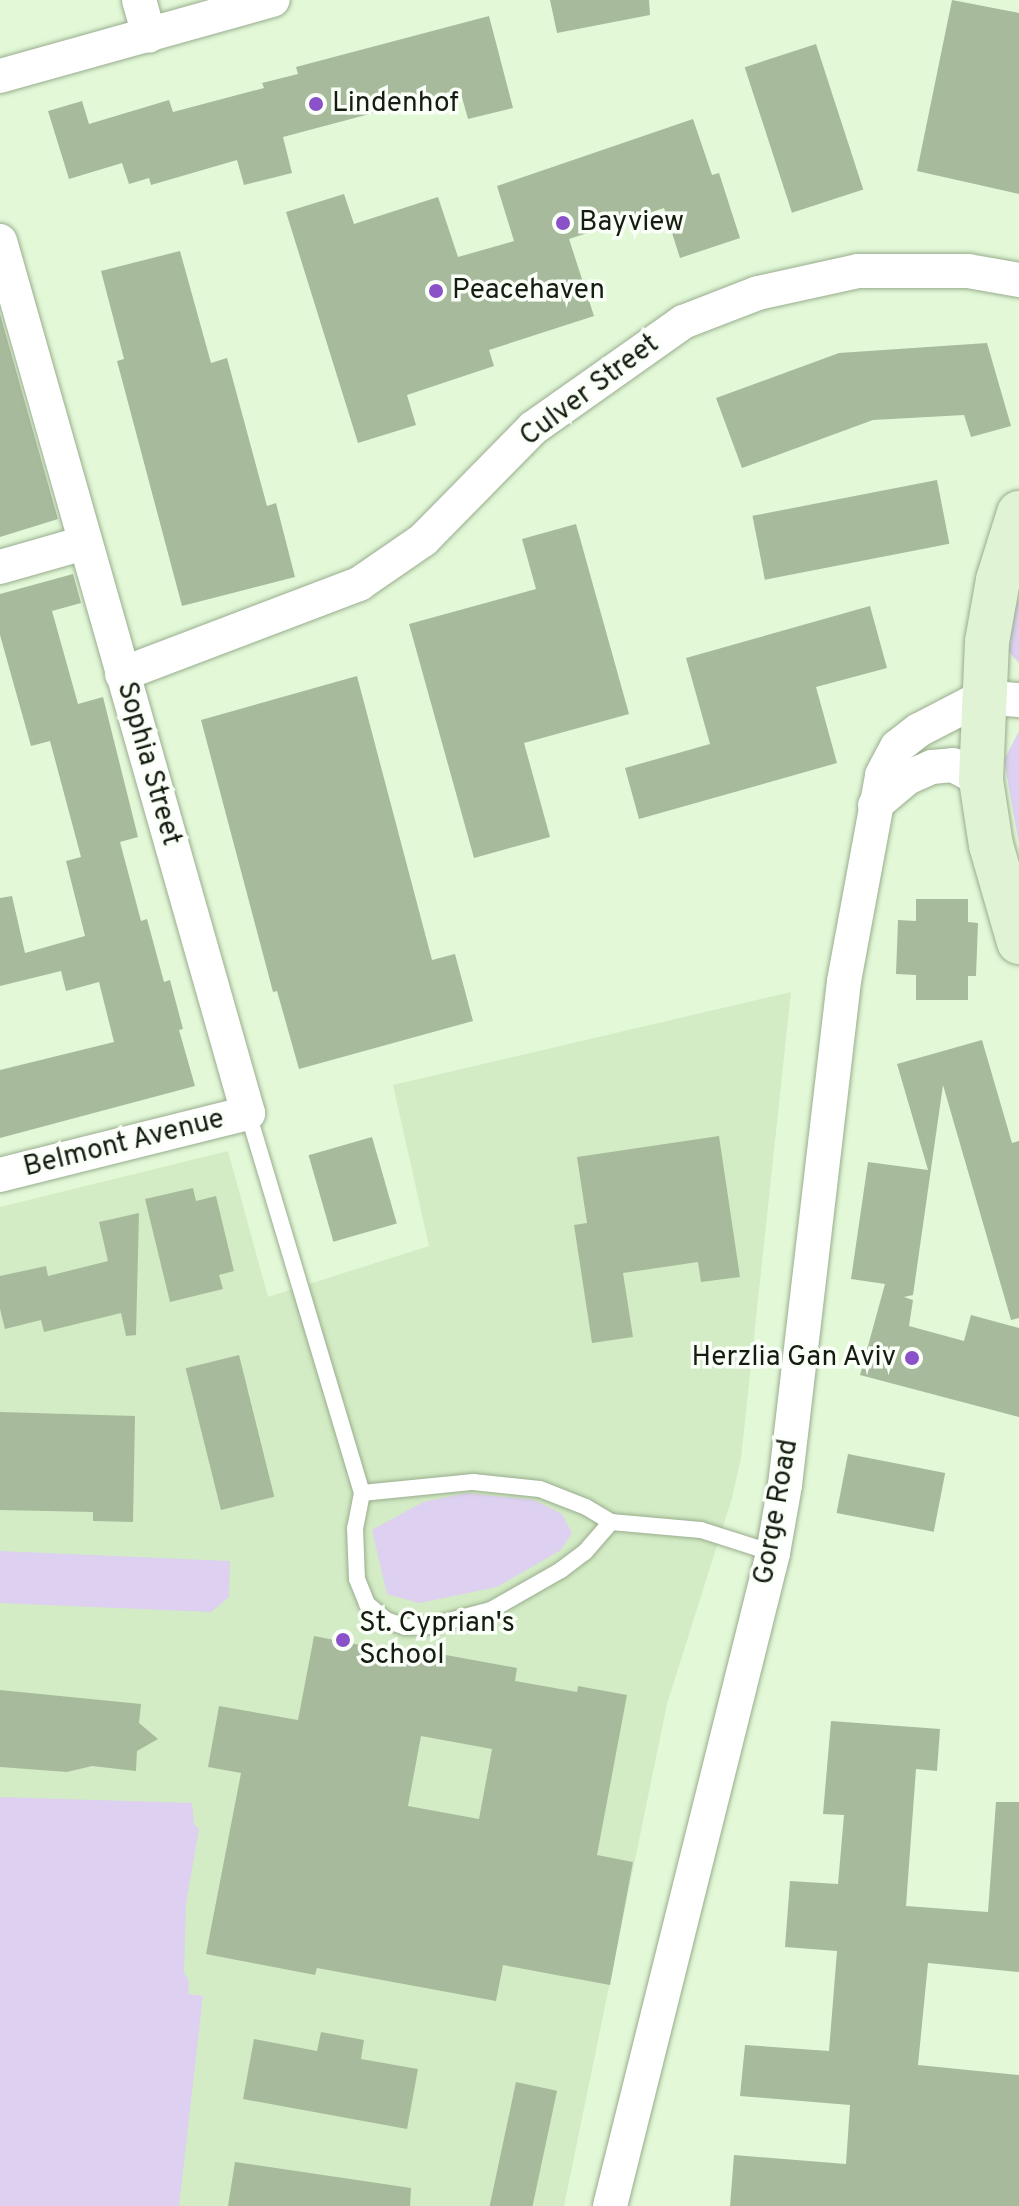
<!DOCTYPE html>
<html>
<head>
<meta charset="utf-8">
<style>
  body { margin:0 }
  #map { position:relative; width:1019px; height:2206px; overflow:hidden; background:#e2f8d7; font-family:Overpass,sans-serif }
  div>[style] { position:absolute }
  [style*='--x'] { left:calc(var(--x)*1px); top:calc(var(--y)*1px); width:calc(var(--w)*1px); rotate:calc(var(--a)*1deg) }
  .built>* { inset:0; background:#d3ecc5 }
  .green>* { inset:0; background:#ddd0f0 }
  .building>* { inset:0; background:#a7bb9c; transform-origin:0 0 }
  .roads { filter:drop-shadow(0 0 2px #99ad8e) drop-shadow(0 0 2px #99ad8e) }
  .lane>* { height:16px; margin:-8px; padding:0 8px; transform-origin:8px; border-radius:8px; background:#fff }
  .street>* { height:34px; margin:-17px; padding:0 17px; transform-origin:17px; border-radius:17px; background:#fff }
  .secondary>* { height:44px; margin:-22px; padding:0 22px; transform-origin:22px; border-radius:22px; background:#e0f3d4 }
  .dots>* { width:22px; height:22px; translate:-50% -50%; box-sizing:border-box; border:4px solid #fafff8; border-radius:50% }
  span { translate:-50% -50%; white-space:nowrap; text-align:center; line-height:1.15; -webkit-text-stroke:7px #fafff8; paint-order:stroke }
  .poi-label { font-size:28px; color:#151c10 }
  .left { translate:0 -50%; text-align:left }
  .right { translate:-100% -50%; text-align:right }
  .street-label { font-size:28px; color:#151c10 }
</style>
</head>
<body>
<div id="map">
  <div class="built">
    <i style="clip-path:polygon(791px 992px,741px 1458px,732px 1498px,667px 1704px,564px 2206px,0 2206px,0 1207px,228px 1151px,268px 1297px,429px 1246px,393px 1085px)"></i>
  </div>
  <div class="green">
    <i style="clip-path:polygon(1019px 598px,1019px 663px,1006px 649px,1010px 622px)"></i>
    <i style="clip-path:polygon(1019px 731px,1019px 844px,1004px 760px)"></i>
    <i style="clip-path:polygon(467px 1493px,534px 1500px,562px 1514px,572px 1533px,561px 1550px,497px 1587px,419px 1603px,387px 1594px,372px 1530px,423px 1502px)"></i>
    <i style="clip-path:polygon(0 1551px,230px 1561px,229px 1597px,211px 1612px,0 1603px)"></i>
    <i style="clip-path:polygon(0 1797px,192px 1803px,194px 1824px,199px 1829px,186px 1904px,184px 1973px,189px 1981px,188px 1994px,203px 1996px,179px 2206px,0 2206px)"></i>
  </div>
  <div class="building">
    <i style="clip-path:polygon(550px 0,649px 0,650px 15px,557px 33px)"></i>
    <i style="clip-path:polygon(952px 0,1019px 13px,1019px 194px,917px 171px)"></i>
    <i style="clip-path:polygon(489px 16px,513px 108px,468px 119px,460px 90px,283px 137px,292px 173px,244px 185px,237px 160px,151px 185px,149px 178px,129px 184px,122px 163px,69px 179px,48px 111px,82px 101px,89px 124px,169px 100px,173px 112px,264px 88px,262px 83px,298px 74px,296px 67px)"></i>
    <i style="left:816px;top:44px;width:153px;height:75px;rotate:72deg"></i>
    <i style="clip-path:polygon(693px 119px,712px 175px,719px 173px,740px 238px,680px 258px,664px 208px,569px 239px,594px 316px,489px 350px,494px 366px,407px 395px,416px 425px,358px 443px,286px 212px,344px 194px,354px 224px,438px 197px,458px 257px,514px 241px,497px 186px)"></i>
    <i style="clip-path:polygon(180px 251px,211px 363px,227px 358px,267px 506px,276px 503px,295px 577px,182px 606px,117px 361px,124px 359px,101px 271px)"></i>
    <i style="clip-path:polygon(0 314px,58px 519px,0 537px)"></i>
    <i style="clip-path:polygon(987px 343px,1011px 426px,971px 437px,964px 415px,873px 420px,742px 468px,716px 398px,839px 353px)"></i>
    <i style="left:937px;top:480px;width:65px;height:188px;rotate:79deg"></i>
    <i style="clip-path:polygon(576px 524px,629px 714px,524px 743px,550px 837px,474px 858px,409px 624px,536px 589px,522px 539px)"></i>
    <i style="clip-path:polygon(73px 574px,81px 603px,52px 611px,78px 704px,103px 697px,138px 837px,120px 842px,141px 921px,147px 919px,164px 982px,170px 980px,183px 1029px,179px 1030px,195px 1086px,0 1138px,0 1070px,114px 1042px,99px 982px,66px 991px,61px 971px,0 986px,0 898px,12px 896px,25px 953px,85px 936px,66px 861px,81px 857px,50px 741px,31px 746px,0 635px,0 594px)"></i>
    <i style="clip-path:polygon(870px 606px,887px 668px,816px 687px,837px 763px,639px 819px,625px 768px,710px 744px,686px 658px)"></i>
    <i style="clip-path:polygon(357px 676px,432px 960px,455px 954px,473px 1021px,299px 1069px,277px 991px,273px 992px,201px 720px)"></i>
    <i style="clip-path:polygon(916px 899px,968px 899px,968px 922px,978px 923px,976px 976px,968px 976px,968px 1000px,916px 1000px,916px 975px,896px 974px,898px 920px,916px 921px)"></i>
    <i style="clip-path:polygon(982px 1040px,1012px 1143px,1019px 1141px,1019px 1318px,1011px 1320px,943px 1085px,913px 1295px,904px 1297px,913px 1300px,909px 1326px,964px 1341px,971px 1315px,1019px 1328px,1019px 1417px,860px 1375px,885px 1284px,851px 1279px,868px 1162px,928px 1170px,897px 1064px)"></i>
    <i style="clip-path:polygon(719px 1136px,740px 1277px,701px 1282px,698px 1262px,623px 1273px,633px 1337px,592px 1343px,574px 1225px,587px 1223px,577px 1157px)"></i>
    <i style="left:372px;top:1137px;width:90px;height:66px;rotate:74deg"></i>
    <i style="clip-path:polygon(193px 1188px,196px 1201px,216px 1196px,234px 1271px,219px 1275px,223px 1289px,170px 1302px,145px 1199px)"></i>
    <i style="clip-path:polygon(139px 1213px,136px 1335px,126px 1336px,121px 1313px,44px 1332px,41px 1320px,5px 1329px,0 1309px,0 1276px,46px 1266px,48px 1276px,108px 1261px,99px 1222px)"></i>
    <i style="left:239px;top:1355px;width:146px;height:55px;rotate:76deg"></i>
    <i style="clip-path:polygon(0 1412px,135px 1416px,133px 1522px,93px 1521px,93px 1512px,0 1510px)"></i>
    <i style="left:848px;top:1454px;width:99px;height:60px;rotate:11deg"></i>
    <i style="clip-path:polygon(evenodd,314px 1636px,360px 1645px,359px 1653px,391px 1659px,421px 1662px,424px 1651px,517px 1668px,515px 1681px,577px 1692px,578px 1686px,627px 1695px,597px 1855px,633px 1862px,610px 1985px,503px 1965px,496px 2001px,317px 1968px,315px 1975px,206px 1954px,241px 1773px,208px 1767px,219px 1706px,298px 1720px,314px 1636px,421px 1736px,492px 1749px,479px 1819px,408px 1806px,421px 1736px)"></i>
    <i style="clip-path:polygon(0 1690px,141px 1704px,139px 1723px,158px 1739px,137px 1751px,136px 1771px,92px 1766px,67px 1772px,0 1767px)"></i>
    <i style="clip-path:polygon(831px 1721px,940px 1729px,937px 1771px,916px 1769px,906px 1906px,988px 1912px,996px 1802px,1019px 1802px,1019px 1972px,928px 1963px,918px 2065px,1019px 2075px,1019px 2206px,730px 2206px,734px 2155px,846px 2164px,850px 2105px,740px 2096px,745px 2045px,829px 2051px,837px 1951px,785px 1947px,790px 1881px,838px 1884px,844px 1815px,823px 1814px)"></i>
    <i style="clip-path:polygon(321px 2032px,364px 2040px,361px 2059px,418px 2069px,407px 2129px,243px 2099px,254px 2039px,317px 2051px)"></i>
    <i style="left:516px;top:2082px;width:42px;height:127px;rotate:12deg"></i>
    <i style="clip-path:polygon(235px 2162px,411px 2188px,410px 2206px,228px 2206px)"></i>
  </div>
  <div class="roads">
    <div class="lane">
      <i style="--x:248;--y:1113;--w:397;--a:73.3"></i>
      <i style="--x:362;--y:1493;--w:36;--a:101"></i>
      <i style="--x:355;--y:1528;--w:51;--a:87.8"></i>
      <i style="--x:357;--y:1579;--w:27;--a:68"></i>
      <i style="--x:367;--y:1604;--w:25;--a:40"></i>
      <i style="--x:386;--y:1620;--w:20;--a:20"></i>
      <i style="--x:405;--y:1627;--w:25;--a:-2"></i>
      <i style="--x:430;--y:1626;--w:63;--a:-14.7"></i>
      <i style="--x:491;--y:1610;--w:81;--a:-29.7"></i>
      <i style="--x:561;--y:1570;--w:30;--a:-37"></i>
      <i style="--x:585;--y:1552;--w:40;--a:-49"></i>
      <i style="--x:362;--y:1493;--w:112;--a:-5.7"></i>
      <i style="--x:473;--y:1482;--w:67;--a:6"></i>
      <i style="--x:540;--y:1489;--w:49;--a:21.4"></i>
      <i style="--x:586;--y:1507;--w:29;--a:31"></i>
      <i style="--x:611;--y:1522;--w:90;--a:5.1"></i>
      <i style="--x:701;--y:1530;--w:76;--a:17.7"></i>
    </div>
    <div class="street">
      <i style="--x:139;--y:0;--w:37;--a:74"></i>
      <i style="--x:0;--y:76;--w:283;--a:-15.6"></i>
      <i style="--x:0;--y:241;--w:907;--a:74.12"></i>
      <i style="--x:248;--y:1113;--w:256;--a:166"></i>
      <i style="--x:0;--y:567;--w:87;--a:-15.9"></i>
      <i style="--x:122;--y:674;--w:254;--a:-20.8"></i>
      <i style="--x:359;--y:584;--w:78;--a:-34.5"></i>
      <i style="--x:423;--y:540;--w:157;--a:-45.5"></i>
      <i style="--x:533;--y:428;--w:184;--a:-35.2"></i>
      <i style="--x:683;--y:322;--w:80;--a:-21.1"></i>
      <i style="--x:758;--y:293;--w:102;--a:-12.4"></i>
      <i style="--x:858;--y:271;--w:110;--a:0"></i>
      <i style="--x:968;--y:271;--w:52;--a:10"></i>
      <i style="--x:875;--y:805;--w:42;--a:-40.2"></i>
      <i style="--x:907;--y:778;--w:27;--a:-24"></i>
      <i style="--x:932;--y:767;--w:21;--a:-5"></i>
      <i style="--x:953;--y:765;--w:32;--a:28"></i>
      <i style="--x:610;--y:2206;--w:673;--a:-75.98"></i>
      <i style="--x:773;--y:1553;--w:69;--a:-80"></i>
      <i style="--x:785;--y:1485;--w:507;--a:-83.32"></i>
      <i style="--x:844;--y:981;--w:209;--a:-79.5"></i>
      <i style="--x:882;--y:775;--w:32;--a:-62"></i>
      <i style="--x:897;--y:747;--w:28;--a:-38"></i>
      <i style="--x:919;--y:730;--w:72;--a:-27.3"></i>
      <i style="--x:983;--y:697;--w:36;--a:5"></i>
    </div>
    <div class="secondary">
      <i style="--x:1019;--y:513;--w:70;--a:107.4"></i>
      <i style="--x:998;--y:580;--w:63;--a:100.1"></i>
      <i style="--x:987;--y:642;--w:138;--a:92.5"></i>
      <i style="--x:981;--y:780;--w:66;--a:81.3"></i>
      <i style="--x:991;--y:845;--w:101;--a:73.9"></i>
    </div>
  </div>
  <div class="dots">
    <i style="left:316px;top:104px;background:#8b51c8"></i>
    <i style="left:563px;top:223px;background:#8b51c8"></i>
    <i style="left:436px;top:291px;background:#8b51c8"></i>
    <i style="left:912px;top:1358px;background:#8b51c8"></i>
    <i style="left:343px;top:1640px;background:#8b51c8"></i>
  </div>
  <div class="poi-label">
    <span class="left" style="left:332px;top:104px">Lindenhof</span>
    <span class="left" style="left:579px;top:223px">Bayview</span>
    <span class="left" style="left:452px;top:291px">Peacehaven</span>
    <span class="right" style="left:896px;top:1358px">Herzlia Gan Aviv</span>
    <span class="left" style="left:359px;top:1640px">St. Cyprian's<br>School</span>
  </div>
  <div class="street-label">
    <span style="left:590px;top:391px;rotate:-37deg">Culver Street</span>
    <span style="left:148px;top:764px;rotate:74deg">Sophia Street</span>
    <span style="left:124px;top:1144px;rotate:-14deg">Belmont Avenue</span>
    <span style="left:777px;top:1512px;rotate:-80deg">Gorge Road</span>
  </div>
</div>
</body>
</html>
